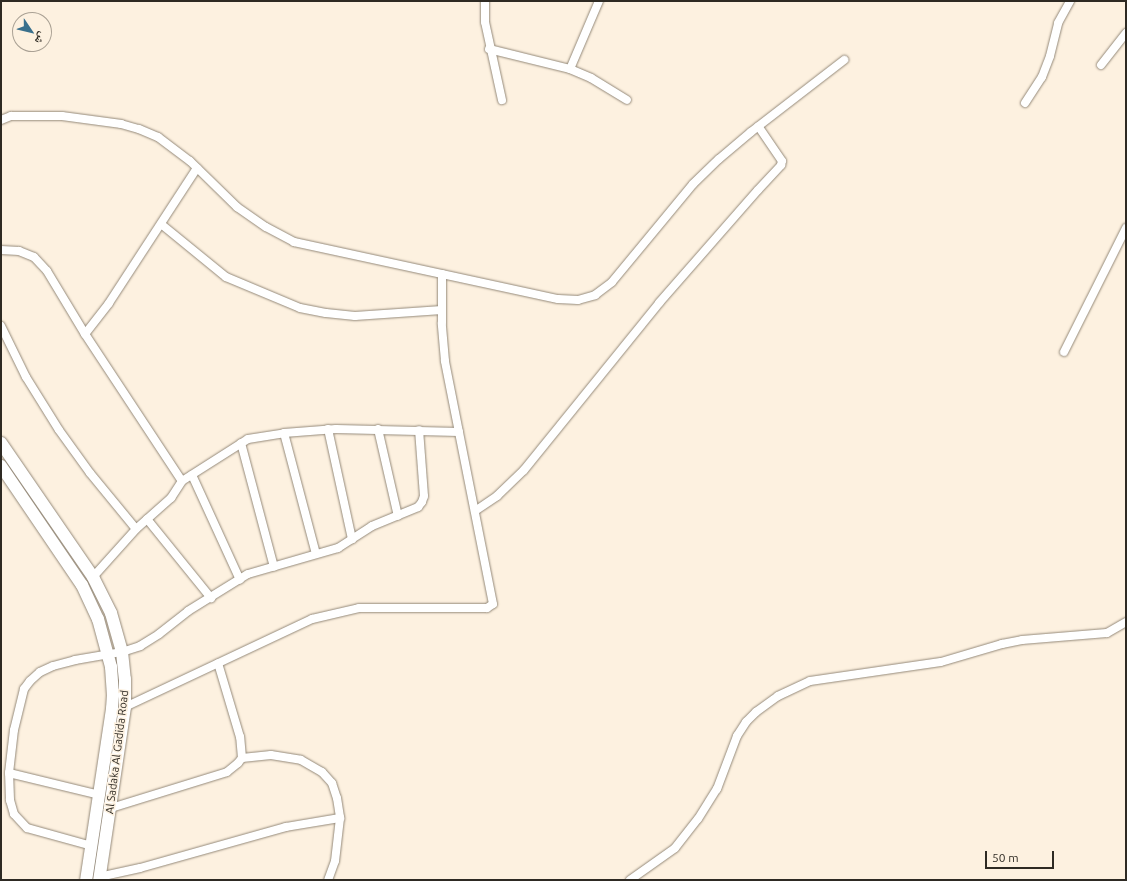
<!DOCTYPE html>
<html>
<head>
<meta charset="utf-8">
<style>
  body { margin:0 }
  #map { position:relative; width:1127px; height:881px; overflow:hidden; background:#fdf1e0; font-family:Ubuntu,"Noto Naskh Arabic",sans-serif }
  div>[style] { position:absolute }
  [style*='--x'] { left:calc(var(--x)*1px); top:calc(var(--y)*1px); width:calc(var(--w)*1px); rotate:calc(var(--a)*1deg) }
  .roads { filter:drop-shadow(0 0 1px #948979) drop-shadow(0 0 1px #948979) }
  .street>* { height:8px; margin:-4px; padding:0 4px; transform-origin:4px; border-radius:4px; background:#fff }
  .secondary>* { height:12px; margin:-6px; padding:0 6px; transform-origin:6px; border-radius:6px; background:#fff }
  span { translate:-50% -50%; white-space:nowrap; text-align:center; line-height:1.15; -webkit-text-stroke:3px #fdf1e0; paint-order:stroke }
  .street-label { font-size:11px; color:#2e2a23 }
  .frame { position:absolute; inset:0; border:2px solid #2e2a23; pointer-events:none }
  .north { position:absolute; left:12px; top:12px; width:40px; height:40px; box-sizing:border-box; background:#fdf1e0; border:1px solid #aaa194; border-radius:50%; rotate:125deg; font-size:11px; font-weight:700; line-height:16px; text-align:center; color:#2e2a23 }
  .north::after { content:''; display:block; margin:auto; width:14px; height:18px; background:#3a708c; clip-path:polygon(50% 0,100% 100%,50% 72%,0 100%) }
  .scale { position:absolute; left:985px; top:851px; width:69px; height:18px; box-sizing:border-box; border:2px solid #2e2a23; border-top:0; padding-left:5px; font-size:12px; line-height:14px; white-space:nowrap; color:#2e2a23; -webkit-text-stroke:3px #fdf1e0; paint-order:stroke }
</style>
</head>
<body>
<div id="map">
  <div class="roads">
    <div class="street">
      <i style="--x:485;--y:1;--w:21;--a:90"></i>
      <i style="--x:485;--y:22;--w:80;--a:77.7"></i>
      <i style="--x:489;--y:49;--w:83;--a:13.9"></i>
      <i style="--x:570;--y:69;--w:23;--a:23"></i>
      <i style="--x:591;--y:78;--w:42;--a:31.4"></i>
      <i style="--x:1101;--y:65;--w:41;--a:-52"></i>
      <i style="--x:570;--y:69;--w:74;--a:-66.9"></i>
      <i style="--x:1025;--y:103;--w:31;--a:-57"></i>
      <i style="--x:1042;--y:77;--w:22;--a:-69"></i>
      <i style="--x:1050;--y:56;--w:34;--a:-76"></i>
      <i style="--x:1058;--y:23;--w:25;--a:-61"></i>
      <i style="--x:1;--y:120;--w:11;--a:-22"></i>
      <i style="--x:11;--y:116;--w:51;--a:0"></i>
      <i style="--x:62;--y:116;--w:60;--a:7.7"></i>
      <i style="--x:121;--y:124;--w:19;--a:16"></i>
      <i style="--x:139;--y:129;--w:21;--a:23"></i>
      <i style="--x:158;--y:137;--w:40;--a:37"></i>
      <i style="--x:190;--y:161;--w:66;--a:44.4"></i>
      <i style="--x:237;--y:207;--w:35;--a:35"></i>
      <i style="--x:266;--y:227;--w:32;--a:28"></i>
      <i style="--x:294;--y:242;--w:270;--a:12.2"></i>
      <i style="--x:558;--y:299;--w:20;--a:3"></i>
      <i style="--x:578;--y:300;--w:18;--a:-16"></i>
      <i style="--x:595;--y:295;--w:21;--a:-37"></i>
      <i style="--x:612;--y:282;--w:127;--a:-50.4"></i>
      <i style="--x:693;--y:184;--w:36;--a:-44"></i>
      <i style="--x:719;--y:159;--w:42;--a:-40.2"></i>
      <i style="--x:751;--y:132;--w:118;--a:-37.7"></i>
      <i style="--x:161;--y:224;--w:84;--a:39.2"></i>
      <i style="--x:226;--y:277;--w:80;--a:22.7"></i>
      <i style="--x:300;--y:308;--w:26;--a:11"></i>
      <i style="--x:326;--y:313;--w:29;--a:6"></i>
      <i style="--x:355;--y:316;--w:87;--a:-3.9"></i>
      <i style="--x:1;--y:250;--w:18;--a:3"></i>
      <i style="--x:19;--y:251;--w:16;--a:22"></i>
      <i style="--x:34;--y:257;--w:19;--a:47"></i>
      <i style="--x:47;--y:271;--w:74;--a:58.9"></i>
      <i style="--x:85;--y:334;--w:176;--a:56.6"></i>
      <i style="--x:1;--y:326;--w:57;--a:63.9"></i>
      <i style="--x:26;--y:377;--w:62;--a:58.1"></i>
      <i style="--x:59;--y:430;--w:53;--a:54.2"></i>
      <i style="--x:90;--y:473;--w:72;--a:50.6"></i>
      <i style="--x:85;--y:334;--w:39;--a:-52"></i>
      <i style="--x:109;--y:303;--w:161;--a:-56.9"></i>
      <i style="--x:1064;--y:352;--w:139;--a:-63.4"></i>
      <i style="--x:328;--y:429;--w:113;--a:77.7"></i>
      <i style="--x:378;--y:429;--w:89;--a:77.1"></i>
      <i style="--x:284;--y:433;--w:125;--a:75.2"></i>
      <i style="--x:241;--y:443;--w:128;--a:75.1"></i>
      <i style="--x:192;--y:475;--w:115;--a:65.4"></i>
      <i style="--x:475;--y:511;--w:27;--a:-34"></i>
      <i style="--x:497;--y:496;--w:37;--a:-44"></i>
      <i style="--x:524;--y:470;--w:215;--a:-51"></i>
      <i style="--x:659;--y:303;--w:150;--a:-48.8"></i>
      <i style="--x:758;--y:190;--w:34;--a:-47"></i>
      <i style="--x:781;--y:165;--w:4;--a:-76"></i>
      <i style="--x:782;--y:161;--w:42;--a:-124.4"></i>
      <i style="--x:147;--y:519;--w:102;--a:51"></i>
      <i style="--x:93;--y:577;--w:64;--a:-48.1"></i>
      <i style="--x:136;--y:529;--w:47;--a:-41.5"></i>
      <i style="--x:171;--y:498;--w:20;--a:-57"></i>
      <i style="--x:182;--y:481;--w:78;--a:-32.5"></i>
      <i style="--x:248;--y:439;--w:36;--a:-9"></i>
      <i style="--x:284;--y:433;--w:52;--a:-4.4"></i>
      <i style="--x:336;--y:429;--w:123;--a:1.4"></i>
      <i style="--x:125;--y:707;--w:207;--a:-25.2"></i>
      <i style="--x:312;--y:619;--w:48;--a:-13.2"></i>
      <i style="--x:359;--y:608;--w:128;--a:0"></i>
      <i style="--x:487;--y:608;--w:7;--a:-34"></i>
      <i style="--x:493;--y:604;--w:248;--a:-101.2"></i>
      <i style="--x:445;--y:361;--w:38;--a:-95"></i>
      <i style="--x:442;--y:323;--w:49;--a:-90"></i>
      <i style="--x:242;--y:758;--w:29;--a:-6"></i>
      <i style="--x:271;--y:755;--w:30;--a:9"></i>
      <i style="--x:301;--y:760;--w:24;--a:30"></i>
      <i style="--x:322;--y:772;--w:15;--a:48"></i>
      <i style="--x:332;--y:783;--w:16;--a:72"></i>
      <i style="--x:337;--y:798;--w:20;--a:81"></i>
      <i style="--x:340;--y:818;--w:43;--a:96.6"></i>
      <i style="--x:335;--y:861;--w:20;--a:110"></i>
      <i style="--x:9;--y:773;--w:94;--a:13.6"></i>
      <i style="--x:111;--y:808;--w:121;--a:-17.2"></i>
      <i style="--x:227;--y:772;--w:14;--a:-39"></i>
      <i style="--x:238;--y:763;--w:6;--a:-51"></i>
      <i style="--x:242;--y:758;--w:21;--a:-95"></i>
      <i style="--x:240;--y:737;--w:77;--a:-106.6"></i>
      <i style="--x:92;--y:846;--w:67;--a:-164.5"></i>
      <i style="--x:27;--y:828;--w:19;--a:-133"></i>
      <i style="--x:14;--y:814;--w:15;--a:-106"></i>
      <i style="--x:10;--y:800;--w:27;--a:-92"></i>
      <i style="--x:9;--y:773;--w:43;--a:-83.4"></i>
      <i style="--x:14;--y:730;--w:42;--a:-76.3"></i>
      <i style="--x:24;--y:689;--w:10;--a:-53"></i>
      <i style="--x:30;--y:681;--w:13;--a:-42"></i>
      <i style="--x:40;--y:672;--w:14;--a:-25"></i>
      <i style="--x:53;--y:666;--w:23;--a:-15"></i>
      <i style="--x:75;--y:660;--w:48;--a:-9.7"></i>
      <i style="--x:122;--y:652;--w:19;--a:-18"></i>
      <i style="--x:140;--y:646;--w:22;--a:-32"></i>
      <i style="--x:159;--y:634;--w:37;--a:-38"></i>
      <i style="--x:188;--y:611;--w:70;--a:-31.7"></i>
      <i style="--x:248;--y:574;--w:94;--a:-16.1"></i>
      <i style="--x:338;--y:548;--w:40;--a:-32.9"></i>
      <i style="--x:372;--y:526;--w:50;--a:-22.4"></i>
      <i style="--x:418;--y:507;--w:6;--a:-51"></i>
      <i style="--x:422;--y:502;--w:6;--a:-72"></i>
      <i style="--x:424;--y:496;--w:66;--a:-94.3"></i>
      <i style="--x:99;--y:877;--w:42;--a:-12.4"></i>
      <i style="--x:140;--y:868;--w:152;--a:-15.7"></i>
      <i style="--x:286;--y:827;--w:55;--a:-9.5"></i>
      <i style="--x:630;--y:880;--w:55;--a:-35.4"></i>
      <i style="--x:675;--y:848;--w:37;--a:-52"></i>
      <i style="--x:698;--y:819;--w:36;--a:-58"></i>
      <i style="--x:717;--y:789;--w:57;--a:-69.3"></i>
      <i style="--x:737;--y:736;--w:17;--a:-57"></i>
      <i style="--x:746;--y:722;--w:14;--a:-45"></i>
      <i style="--x:756;--y:712;--w:27;--a:-36"></i>
      <i style="--x:778;--y:696;--w:35;--a:-25"></i>
      <i style="--x:810;--y:681;--w:132;--a:-8.3"></i>
      <i style="--x:941;--y:662;--w:64;--a:-16.4"></i>
      <i style="--x:1002;--y:644;--w:20;--a:-11"></i>
      <i style="--x:1022;--y:640;--w:85;--a:-4.7"></i>
      <i style="--x:1107;--y:633;--w:22;--a:-30"></i>
    </div>
    <div class="secondary">
      <i style="--x:1;--y:443;--w:163;--a:55.5"></i>
      <i style="--x:93;--y:577;--w:40;--a:63.4"></i>
      <i style="--x:111;--y:613;--w:41;--a:74.2"></i>
      <i style="--x:122;--y:652;--w:27;--a:84"></i>
      <i style="--x:125;--y:679;--w:28;--a:90"></i>
      <i style="--x:125;--y:707;--w:175;--a:98.5"></i>
      <i style="--x:1;--y:466;--w:144;--a:55.8"></i>
      <i style="--x:82;--y:585;--w:38;--a:65"></i>
      <i style="--x:98;--y:619;--w:50;--a:74.8"></i>
      <i style="--x:111;--y:667;--w:28;--a:86"></i>
      <i style="--x:113;--y:695;--w:14;--a:94"></i>
      <i style="--x:112;--y:709;--w:173;--a:98.6"></i>
    </div>
  </div>
  <div class="street-label">
    <span style="left:117px;top:752px;rotate:-83deg">Al Sadaka Al Gadida Road</span>
  </div>
  <div class="frame"></div>
  <div class="north">ش</div>
  <div class="scale">50 m</div>
</div>
</body>
</html>
